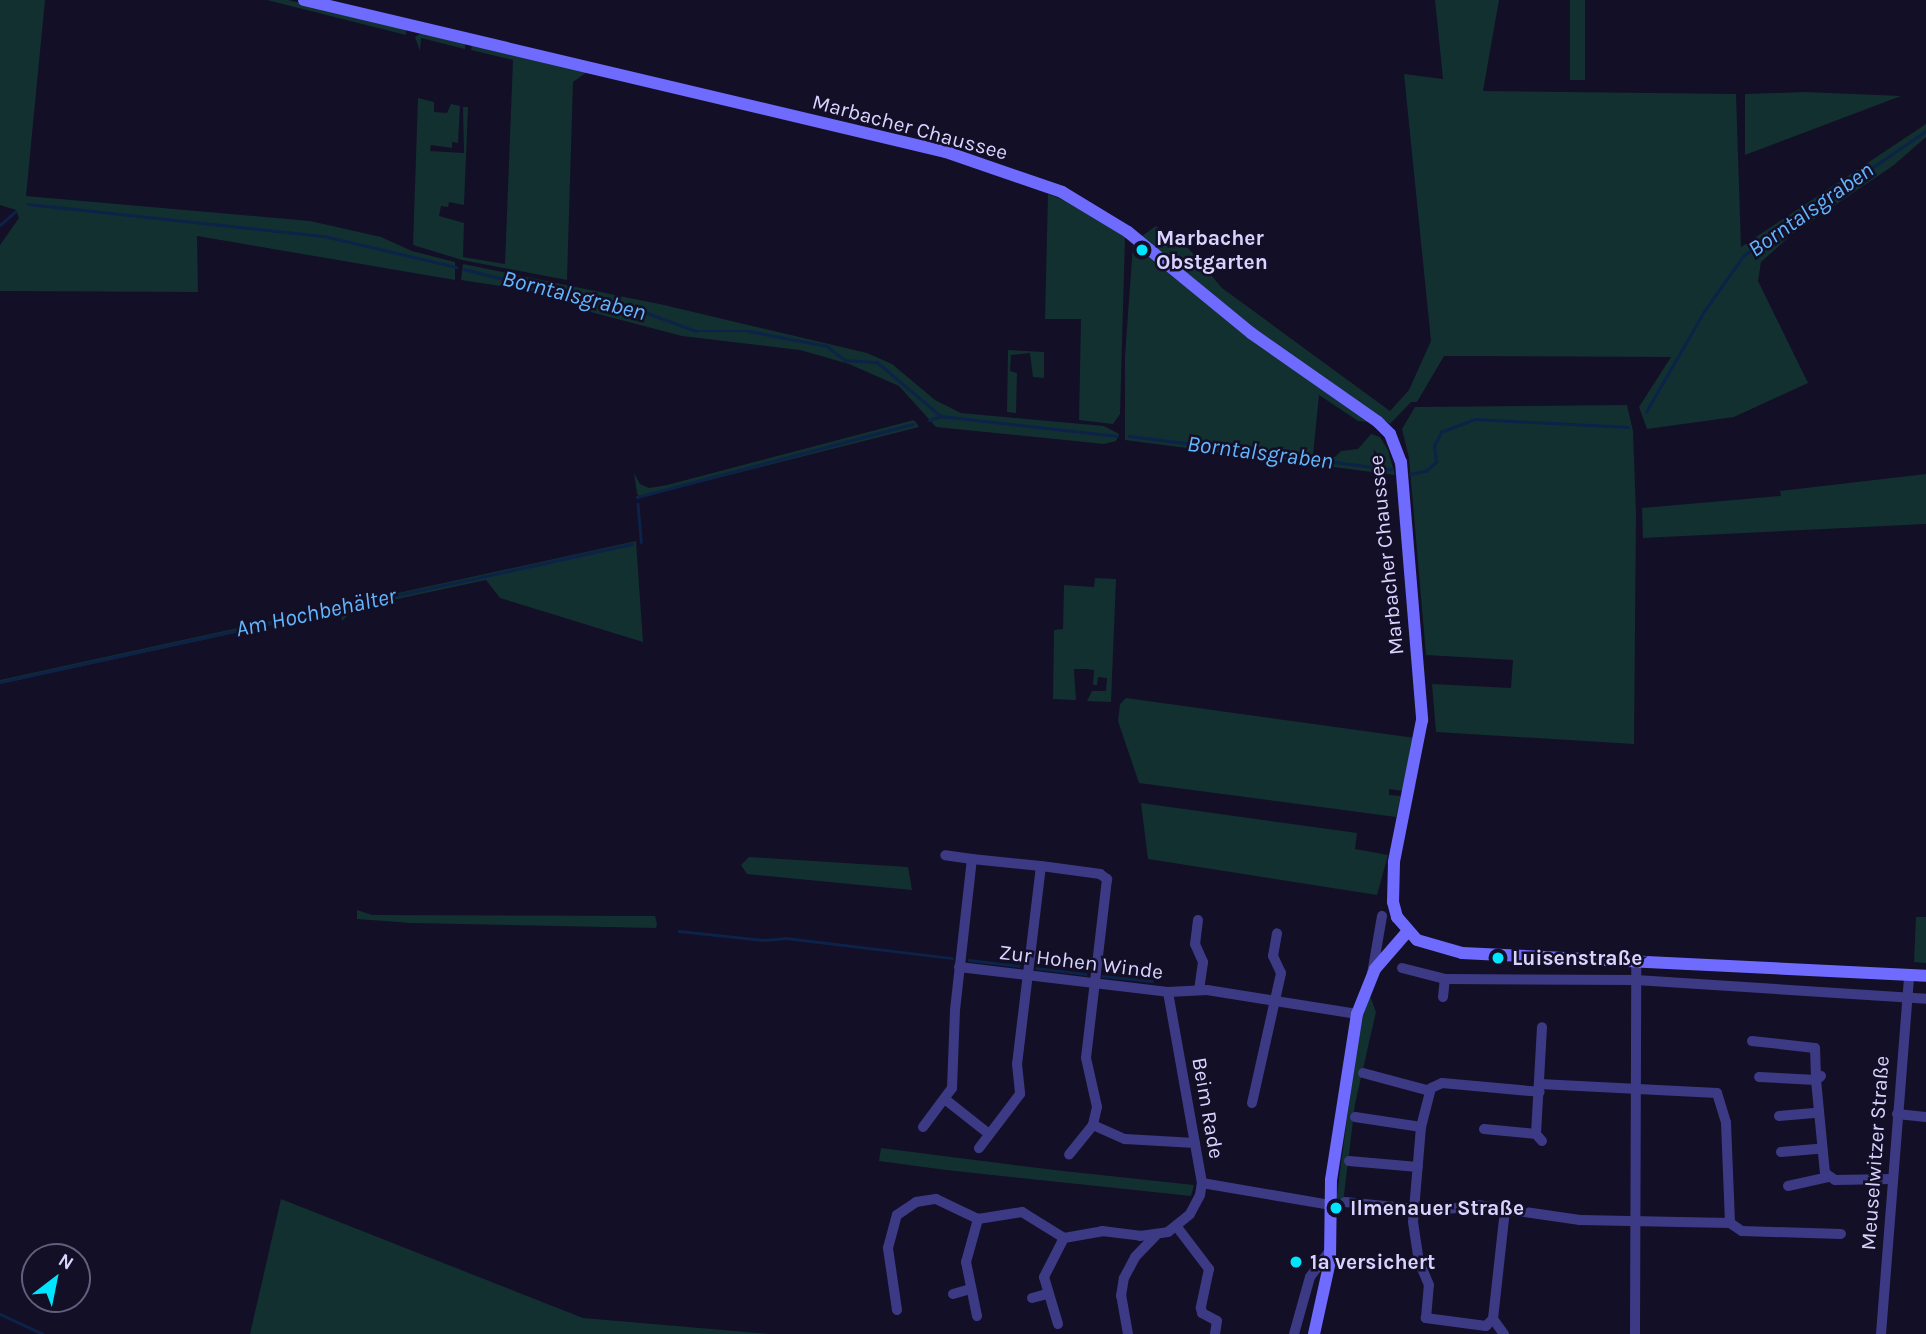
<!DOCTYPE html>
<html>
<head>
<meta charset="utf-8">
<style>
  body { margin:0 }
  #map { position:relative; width:1926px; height:1334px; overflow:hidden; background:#130f26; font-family:Karla,sans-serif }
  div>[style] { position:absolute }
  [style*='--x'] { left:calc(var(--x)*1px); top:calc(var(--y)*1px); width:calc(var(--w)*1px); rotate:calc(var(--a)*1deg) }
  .green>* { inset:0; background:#12302f; transform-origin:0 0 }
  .stream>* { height:2.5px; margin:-1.25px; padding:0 1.25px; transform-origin:1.25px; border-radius:1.25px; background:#0c2248 }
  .street>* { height:10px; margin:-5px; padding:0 5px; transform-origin:5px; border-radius:5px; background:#3d3a85 }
  .secondary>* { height:12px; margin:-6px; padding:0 6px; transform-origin:6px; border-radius:6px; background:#6f6bff }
  .dots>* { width:19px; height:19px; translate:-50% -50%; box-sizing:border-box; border:4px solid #130f26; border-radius:50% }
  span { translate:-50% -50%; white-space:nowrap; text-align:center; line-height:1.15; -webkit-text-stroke:5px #130f26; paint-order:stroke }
  .street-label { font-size:21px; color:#d9d4ff }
  .poi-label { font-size:21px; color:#d9d4ff; font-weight:700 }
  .left { translate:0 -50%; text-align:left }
  .water-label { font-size:23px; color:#62b6ff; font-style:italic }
  .north { position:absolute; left:21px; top:1243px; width:70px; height:70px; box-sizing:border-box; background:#130f26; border:2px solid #625e7d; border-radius:50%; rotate:32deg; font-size:19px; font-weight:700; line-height:28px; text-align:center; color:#d9d4ff }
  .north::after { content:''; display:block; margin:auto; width:24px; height:32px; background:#00e5ff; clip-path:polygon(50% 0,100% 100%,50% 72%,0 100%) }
</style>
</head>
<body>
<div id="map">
  <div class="green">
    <i style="clip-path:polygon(0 0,45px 0,26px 196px,310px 221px,381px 237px,412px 251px,455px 262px,455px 280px,197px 236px,198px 292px,0 291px,0 245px,19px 218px,16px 210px,0 205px)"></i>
    <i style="clip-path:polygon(267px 0,288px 0,406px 28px,406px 35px)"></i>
    <i style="clip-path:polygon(1435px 0,1499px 0,1483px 91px,1736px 94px,1741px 247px,1926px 124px,1926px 137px,1894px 165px,1791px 235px,1761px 262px,1758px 281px,1808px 383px,1734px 417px,1647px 429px,1639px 407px,1671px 357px,1444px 356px,1417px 402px,1411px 402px,1390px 424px,1254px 329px,1142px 236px,1156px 226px,1167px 237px,1176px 234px,1222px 288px,1390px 411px,1409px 390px,1431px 341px,1404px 74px,1443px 79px)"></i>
    <i style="left:1570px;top:0;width:15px;height:80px"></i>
    <i style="clip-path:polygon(423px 32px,465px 42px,465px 49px,421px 38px,420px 51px,415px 37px)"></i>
    <i style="clip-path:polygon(472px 44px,587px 72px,573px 82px,567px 280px,462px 260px,413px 245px,418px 98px,434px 102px,434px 112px,447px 113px,451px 104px,460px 106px,458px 143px,452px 142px,452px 148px,431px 145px,430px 151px,464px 153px,463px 107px,468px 107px,464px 205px,449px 202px,448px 207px,441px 206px,439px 216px,464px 223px,463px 257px,505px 264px,513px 60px,471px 50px)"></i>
    <i style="clip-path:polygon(1805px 92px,1901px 96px,1745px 155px,1745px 94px)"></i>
    <i style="clip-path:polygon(1048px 194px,1072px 203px,1125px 237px,1120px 414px,1113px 424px,1079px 420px,1081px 319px,1045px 319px)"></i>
    <i style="clip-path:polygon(1133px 245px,1369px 422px,1358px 421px,1319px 395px,1313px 455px,1335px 457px,1341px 451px,1358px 449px,1371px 434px,1380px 437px,1388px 450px,1395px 475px,1125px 440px,1125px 356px)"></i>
    <i style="clip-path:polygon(463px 264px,664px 305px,867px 353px,892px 364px,935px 400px,961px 413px,1104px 426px,1119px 434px,1116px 441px,1104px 444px,936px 427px,899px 386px,849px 364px,800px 350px,682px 336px,583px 310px,551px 294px,461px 280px)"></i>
    <i style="clip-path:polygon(1008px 350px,1044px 352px,1044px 378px,1033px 377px,1030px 353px,1011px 355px,1010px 371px,1017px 373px,1016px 413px,1007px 412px)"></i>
    <i style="clip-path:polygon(1627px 405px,1633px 431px,1636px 513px,1634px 744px,1436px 732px,1432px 684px,1511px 688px,1513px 660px,1426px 655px,1409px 458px,1402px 429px,1415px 407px)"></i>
    <i style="clip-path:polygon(914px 420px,919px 427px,639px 498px,637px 493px,634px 473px,640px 484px,649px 488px,667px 485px)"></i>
    <i style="clip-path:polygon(1926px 474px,1926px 524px,1643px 538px,1642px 508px,1781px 496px,1780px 491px)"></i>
    <i style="clip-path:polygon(636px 541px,643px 642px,500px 598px,486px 580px,355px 608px,342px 621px,341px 610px,0 684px,0 680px)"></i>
    <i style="clip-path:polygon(1095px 578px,1116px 579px,1111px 702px,1087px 701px,1092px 691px,1106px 691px,1107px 678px,1098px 677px,1097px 685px,1093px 685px,1094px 670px,1085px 669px,1074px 669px,1076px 700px,1053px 699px,1054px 630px,1063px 629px,1064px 585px,1094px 587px)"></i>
    <i style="clip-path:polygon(1126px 698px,1415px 738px,1403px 791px,1389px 789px,1389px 795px,1401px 796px,1396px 817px,1139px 783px,1118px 721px,1120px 704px)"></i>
    <i style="clip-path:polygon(1141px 803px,1357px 833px,1355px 849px,1388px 855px,1377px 895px,1148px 859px)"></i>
    <i style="clip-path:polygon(749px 857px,908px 867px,912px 890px,747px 874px,741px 865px)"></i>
    <i style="clip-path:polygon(357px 910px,372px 915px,655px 916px,657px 924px,656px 928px,411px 923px,357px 919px)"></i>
    <i style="clip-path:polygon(1916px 917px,1926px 917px,1926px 963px,1914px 962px)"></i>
    <i style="clip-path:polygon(1369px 993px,1376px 1012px,1355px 1104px,1343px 1203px,1336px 1202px,1358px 1035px)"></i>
    <i style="clip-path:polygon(881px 1148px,1054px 1170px,1194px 1185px,1191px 1196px,946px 1170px,879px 1161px)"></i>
    <i style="clip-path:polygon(281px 1199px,583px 1318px,770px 1334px,250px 1334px)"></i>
  </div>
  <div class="stream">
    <i style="--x:28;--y:204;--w:298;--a:6.2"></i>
    <i style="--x:324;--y:236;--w:136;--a:13.2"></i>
    <i style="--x:0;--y:225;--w:20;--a:-41"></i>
    <i style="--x:464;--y:269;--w:114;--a:14.3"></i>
    <i style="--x:574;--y:297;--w:44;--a:6.5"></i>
    <i style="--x:618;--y:302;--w:83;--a:20.4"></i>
    <i style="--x:696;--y:331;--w:53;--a:0"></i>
    <i style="--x:749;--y:331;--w:79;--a:10.9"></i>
    <i style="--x:827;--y:346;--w:23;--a:38"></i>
    <i style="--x:845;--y:360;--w:32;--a:4"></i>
    <i style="--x:877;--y:362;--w:84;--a:40.2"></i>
    <i style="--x:941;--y:416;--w:177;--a:6.5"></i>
    <i style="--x:1646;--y:412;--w:118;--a:-60"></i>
    <i style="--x:1705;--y:310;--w:67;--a:-54.7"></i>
    <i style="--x:1744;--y:255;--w:220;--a:-34.3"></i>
    <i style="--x:929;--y:420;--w:10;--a:-17"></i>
    <i style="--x:1129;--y:436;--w:264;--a:7.2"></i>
    <i style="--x:1410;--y:474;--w:16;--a:-11"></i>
    <i style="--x:1426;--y:471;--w:13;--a:-42"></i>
    <i style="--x:1436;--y:462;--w:16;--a:-97"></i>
    <i style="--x:1434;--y:446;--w:16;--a:-63"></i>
    <i style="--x:1441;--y:432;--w:36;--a:-21"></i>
    <i style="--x:1475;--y:419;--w:153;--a:3"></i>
    <i style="--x:637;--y:497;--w:285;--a:-14.8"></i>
    <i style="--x:638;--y:504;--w:38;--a:85"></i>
    <i style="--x:0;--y:682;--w:647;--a:-12.32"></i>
    <i style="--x:679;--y:931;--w:86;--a:6"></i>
    <i style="--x:765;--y:940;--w:21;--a:-5"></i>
    <i style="--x:786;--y:938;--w:167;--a:6.9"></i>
    <i style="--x:969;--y:960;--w:50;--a:6.8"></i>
    <i style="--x:1036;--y:968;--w:50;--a:6.8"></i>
    <i style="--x:1102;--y:976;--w:50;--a:5.7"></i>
    <i style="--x:0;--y:1314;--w:47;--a:24.9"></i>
  </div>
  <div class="street">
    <i style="--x:972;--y:859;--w:69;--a:5.8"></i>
    <i style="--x:1041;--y:866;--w:199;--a:96.9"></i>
    <i style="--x:1017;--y:1064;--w:30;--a:84"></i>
    <i style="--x:1020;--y:1094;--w:68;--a:127.2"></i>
    <i style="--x:1041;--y:866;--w:60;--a:7.7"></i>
    <i style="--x:1100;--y:874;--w:9;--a:36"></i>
    <i style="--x:1107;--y:879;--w:180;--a:96.7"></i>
    <i style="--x:1086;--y:1058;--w:50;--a:77.3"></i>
    <i style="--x:1097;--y:1107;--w:18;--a:103"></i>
    <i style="--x:1093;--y:1125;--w:38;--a:129"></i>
    <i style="--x:1198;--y:920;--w:24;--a:97"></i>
    <i style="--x:1195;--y:944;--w:20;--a:66"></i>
    <i style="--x:1203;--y:962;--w:27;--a:98"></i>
    <i style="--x:959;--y:967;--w:210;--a:6.8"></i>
    <i style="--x:1168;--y:992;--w:39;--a:-3"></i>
    <i style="--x:1207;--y:990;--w:152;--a:9.1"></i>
    <i style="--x:1402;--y:968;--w:44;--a:14.3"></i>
    <i style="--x:1445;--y:979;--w:191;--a:0.3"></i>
    <i style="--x:1636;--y:980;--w:291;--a:3.7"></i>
    <i style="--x:1372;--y:974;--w:59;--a:-80.2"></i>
    <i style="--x:1443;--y:997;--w:18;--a:-84"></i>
    <i style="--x:1752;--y:1041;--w:63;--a:6.3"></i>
    <i style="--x:1815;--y:1048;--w:32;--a:88"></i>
    <i style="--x:1816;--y:1080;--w:57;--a:-177"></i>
    <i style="--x:1363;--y:1073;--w:69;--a:15"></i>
    <i style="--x:1821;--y:1076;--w:6;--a:141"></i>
    <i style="--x:1816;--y:1080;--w:93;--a:84.5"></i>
    <i style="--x:1825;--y:1173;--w:12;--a:35"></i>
    <i style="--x:1835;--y:1180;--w:56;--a:-1"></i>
    <i style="--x:1540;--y:1084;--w:177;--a:2.9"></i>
    <i style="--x:1717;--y:1093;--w:31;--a:73"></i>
    <i style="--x:1726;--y:1123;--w:100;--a:87.7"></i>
    <i style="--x:946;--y:1100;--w:55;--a:38.3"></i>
    <i style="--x:1252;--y:1103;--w:133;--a:-77.4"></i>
    <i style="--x:1281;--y:973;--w:19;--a:-115"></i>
    <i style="--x:1273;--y:956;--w:23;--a:-80"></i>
    <i style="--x:1897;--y:1114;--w:29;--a:6"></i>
    <i style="--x:1779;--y:1116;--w:38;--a:-5"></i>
    <i style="--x:1355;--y:1117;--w:67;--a:8.6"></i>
    <i style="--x:1093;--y:1125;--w:35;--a:24"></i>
    <i style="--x:1125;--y:1139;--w:70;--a:3.3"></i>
    <i style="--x:923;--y:1127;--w:49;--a:-53.4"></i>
    <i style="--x:952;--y:1088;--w:78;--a:-87.8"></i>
    <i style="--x:955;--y:1010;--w:152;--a:-83.6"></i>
    <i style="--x:972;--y:859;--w:27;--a:-172"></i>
    <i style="--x:1484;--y:1129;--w:52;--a:5.5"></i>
    <i style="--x:1542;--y:1141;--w:9;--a:-131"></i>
    <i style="--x:1536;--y:1134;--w:107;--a:-86.8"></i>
    <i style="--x:1781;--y:1152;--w:38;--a:-5"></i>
    <i style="--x:1349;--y:1161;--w:69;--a:5"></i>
    <i style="--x:1202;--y:1183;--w:131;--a:9.7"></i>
    <i style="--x:1788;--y:1186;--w:42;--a:-12.4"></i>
    <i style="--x:1345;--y:1202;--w:89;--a:5.8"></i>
    <i style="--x:1434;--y:1211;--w:43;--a:-7.9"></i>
    <i style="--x:1477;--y:1205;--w:104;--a:8.3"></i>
    <i style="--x:1580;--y:1220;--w:150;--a:1.1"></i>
    <i style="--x:1730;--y:1223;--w:14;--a:34"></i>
    <i style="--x:1742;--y:1231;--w:99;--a:1.7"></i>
    <i style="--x:1505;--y:1210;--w:110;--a:96.3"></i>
    <i style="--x:1493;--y:1319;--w:10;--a:135"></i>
    <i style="--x:1486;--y:1326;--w:61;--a:-172.4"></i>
    <i style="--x:1426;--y:1318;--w:33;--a:-85"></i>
    <i style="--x:1429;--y:1285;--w:25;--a:-113"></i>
    <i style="--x:1419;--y:1262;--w:40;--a:-98.5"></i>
    <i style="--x:1413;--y:1222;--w:95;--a:-85.2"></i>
    <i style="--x:1421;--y:1127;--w:40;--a:-75.6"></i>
    <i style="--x:1431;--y:1088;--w:12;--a:-24"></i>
    <i style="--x:1442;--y:1083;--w:98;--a:5.2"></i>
    <i style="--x:1177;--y:1227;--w:53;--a:52.7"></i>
    <i style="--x:1209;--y:1269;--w:40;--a:102"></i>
    <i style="--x:1201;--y:1308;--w:5;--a:79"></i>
    <i style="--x:1202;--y:1313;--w:17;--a:28"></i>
    <i style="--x:1217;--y:1321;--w:13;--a:99"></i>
    <i style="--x:953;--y:1294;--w:19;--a:-16"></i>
    <i style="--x:1032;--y:1298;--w:16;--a:-15"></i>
    <i style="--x:897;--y:1310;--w:63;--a:-98.3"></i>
    <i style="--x:888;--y:1248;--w:34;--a:-75"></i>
    <i style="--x:897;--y:1215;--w:23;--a:-34"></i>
    <i style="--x:916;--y:1202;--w:20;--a:-9"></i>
    <i style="--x:936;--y:1199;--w:47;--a:25.5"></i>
    <i style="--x:977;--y:1316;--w:55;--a:-101.5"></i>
    <i style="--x:966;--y:1262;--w:45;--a:-74.4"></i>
    <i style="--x:978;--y:1219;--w:45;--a:-9"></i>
    <i style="--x:1022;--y:1212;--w:49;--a:31.8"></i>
    <i style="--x:1493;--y:1319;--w:19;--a:54"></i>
    <i style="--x:1058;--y:1324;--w:49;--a:-106.6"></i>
    <i style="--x:1044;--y:1277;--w:44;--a:-62.9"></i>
    <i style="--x:1064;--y:1238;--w:39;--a:-10"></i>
    <i style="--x:1102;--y:1231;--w:38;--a:7"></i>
    <i style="--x:1140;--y:1236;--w:28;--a:-8"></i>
    <i style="--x:1168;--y:1232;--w:28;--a:-39"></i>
    <i style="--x:1190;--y:1214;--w:21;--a:-62"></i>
    <i style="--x:1200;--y:1195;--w:12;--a:-81"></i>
    <i style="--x:1202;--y:1183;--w:194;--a:-100.1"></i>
    <i style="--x:1128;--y:1334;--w:39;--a:-100"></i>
    <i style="--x:1121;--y:1296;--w:18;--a:-81"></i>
    <i style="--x:1124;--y:1278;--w:24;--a:-62"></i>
    <i style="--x:1135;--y:1257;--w:30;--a:-46"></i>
    <i style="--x:1294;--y:1334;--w:59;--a:-74.3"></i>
    <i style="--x:1310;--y:1277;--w:35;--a:-53"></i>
    <i style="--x:1635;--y:1334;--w:375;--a:-89.8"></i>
    <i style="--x:1881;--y:1334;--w:360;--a:-85.5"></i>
  </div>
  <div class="secondary">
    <i style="--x:304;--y:0;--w:660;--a:13.32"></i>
    <i style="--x:946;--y:152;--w:123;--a:19"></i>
    <i style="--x:1062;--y:192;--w:77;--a:31.2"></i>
    <i style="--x:1128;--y:232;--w:159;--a:39.4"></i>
    <i style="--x:1251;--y:333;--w:155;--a:35"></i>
    <i style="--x:1378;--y:422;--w:17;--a:45"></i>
    <i style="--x:1390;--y:434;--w:30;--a:69"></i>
    <i style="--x:1401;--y:462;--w:259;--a:85.3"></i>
    <i style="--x:1422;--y:720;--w:145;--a:101.2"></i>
    <i style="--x:1394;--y:862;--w:40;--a:91.4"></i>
    <i style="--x:1393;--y:902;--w:16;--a:75"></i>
    <i style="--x:1397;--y:917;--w:30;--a:49"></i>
    <i style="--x:1417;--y:940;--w:47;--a:16.1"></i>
    <i style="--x:1462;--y:953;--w:465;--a:2.8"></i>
    <i style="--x:1314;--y:1334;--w:75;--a:-77.6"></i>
    <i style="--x:1330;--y:1261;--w:81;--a:-89.3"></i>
    <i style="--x:1331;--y:1180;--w:168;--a:-81.1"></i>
    <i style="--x:1357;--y:1014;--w:48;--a:-68.2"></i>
    <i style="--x:1375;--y:969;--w:49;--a:-49.1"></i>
  </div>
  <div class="dots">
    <i style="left:1142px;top:250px;background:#00e5ff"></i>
    <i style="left:1498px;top:958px;background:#00e5ff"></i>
    <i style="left:1336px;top:1208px;background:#00e5ff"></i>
    <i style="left:1296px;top:1262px;background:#00e5ff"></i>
  </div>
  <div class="street-label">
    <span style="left:910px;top:127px;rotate:15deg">Marbacher Chaussee</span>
    <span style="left:1386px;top:555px;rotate:-96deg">Marbacher Chaussee</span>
    <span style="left:1081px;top:962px;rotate:7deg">Zur Hohen Winde</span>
    <span style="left:1208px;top:1108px;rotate:80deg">Beim Rade</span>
    <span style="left:1875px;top:1153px;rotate:-86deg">Meuselwitzer Straße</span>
  </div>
  <div class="poi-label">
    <span class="left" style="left:1156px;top:250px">Marbacher<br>Obstgarten</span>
    <span class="left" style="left:1512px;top:958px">Luisenstraße</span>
    <span class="left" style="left:1350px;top:1208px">Ilmenauer Straße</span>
    <span class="left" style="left:1310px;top:1262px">1a versichert</span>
  </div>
  <div class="water-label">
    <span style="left:1811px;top:210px;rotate:-35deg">Borntalsgraben</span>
    <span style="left:574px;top:296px;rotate:14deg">Borntalsgraben</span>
    <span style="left:1260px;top:453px;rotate:7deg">Borntalsgraben</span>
    <span style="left:316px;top:613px;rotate:-12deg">Am Hochbehälter</span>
  </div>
  <div class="north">N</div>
</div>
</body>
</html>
